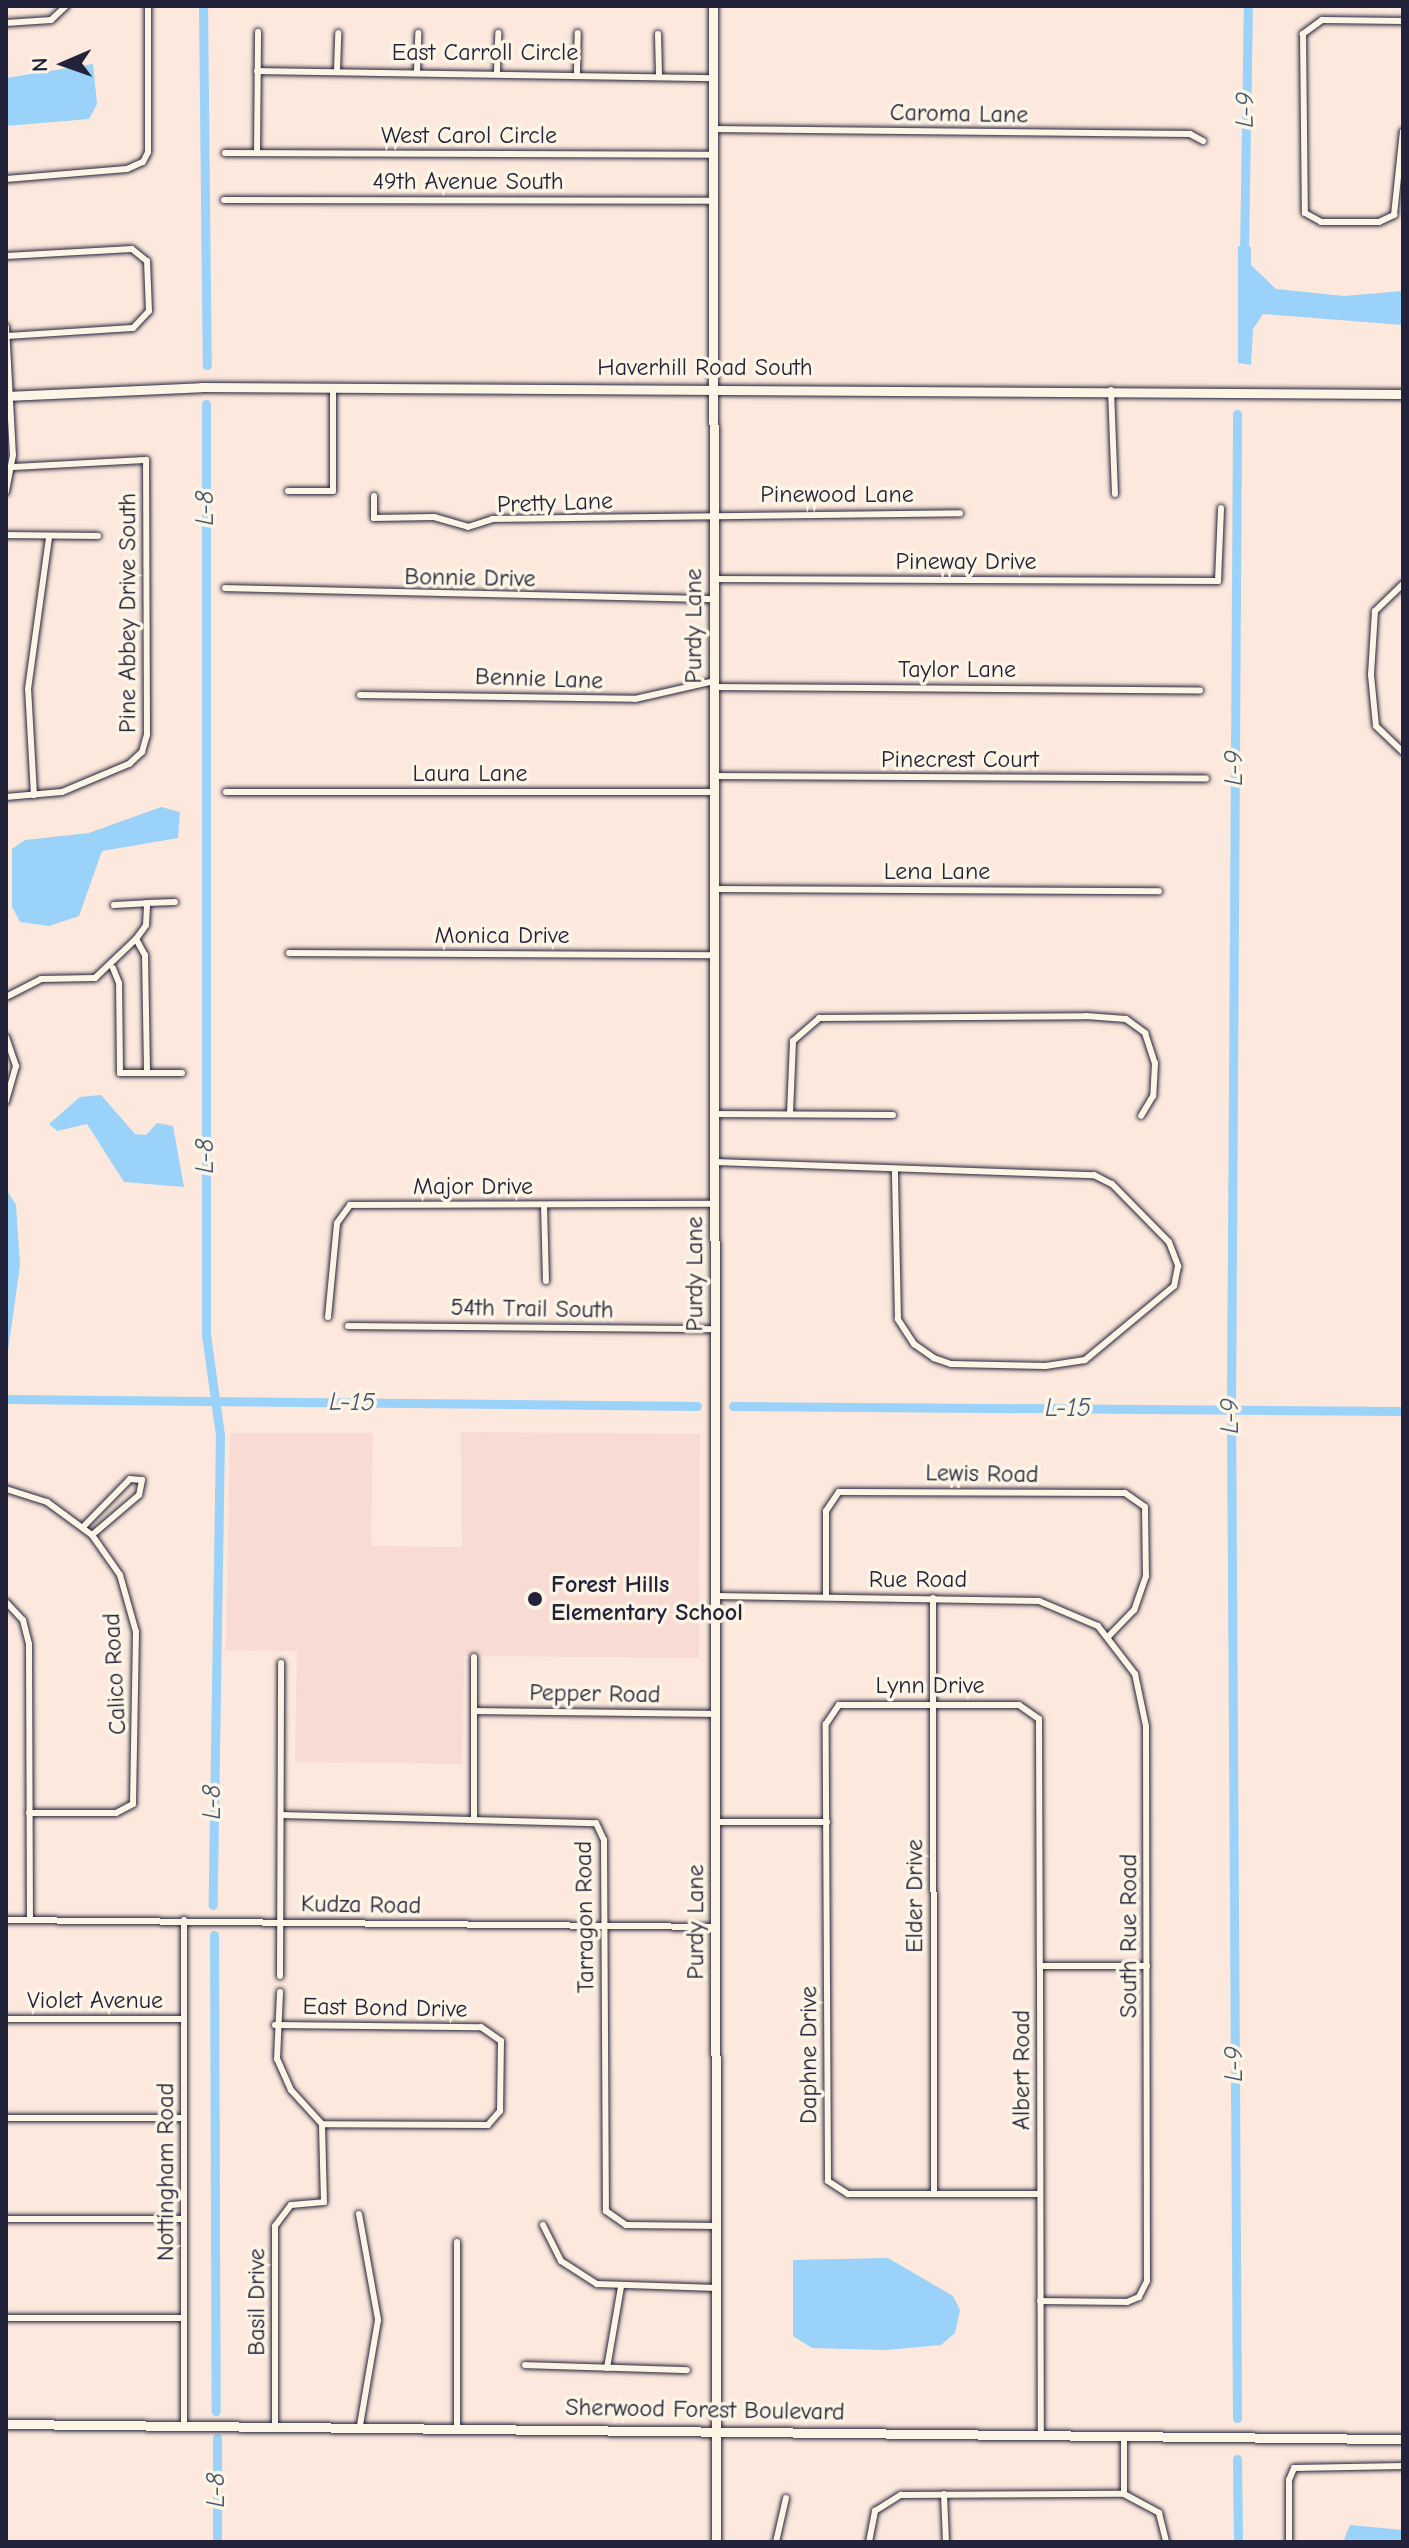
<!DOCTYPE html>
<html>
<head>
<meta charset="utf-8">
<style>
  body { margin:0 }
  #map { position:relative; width:1409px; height:2548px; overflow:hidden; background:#fce8dc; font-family:"Comic Neue",sans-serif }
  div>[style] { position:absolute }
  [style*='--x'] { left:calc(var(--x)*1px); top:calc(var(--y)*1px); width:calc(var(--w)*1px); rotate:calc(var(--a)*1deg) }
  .built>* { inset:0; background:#f8dbd2 }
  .water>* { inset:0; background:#9ad2f9 }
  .canal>* { height:9px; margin:-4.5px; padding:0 4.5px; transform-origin:4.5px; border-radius:4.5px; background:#9ad2f9 }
  .roads { filter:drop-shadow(0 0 2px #22223b) drop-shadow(0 0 2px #22223b) }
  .street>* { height:6px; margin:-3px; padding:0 3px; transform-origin:3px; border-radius:3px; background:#fcf5e5 }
  .secondary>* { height:9px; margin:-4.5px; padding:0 4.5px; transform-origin:4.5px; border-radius:4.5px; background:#fcf5e5 }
  .dots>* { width:22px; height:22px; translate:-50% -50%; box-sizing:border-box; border:4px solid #fcf5e5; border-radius:50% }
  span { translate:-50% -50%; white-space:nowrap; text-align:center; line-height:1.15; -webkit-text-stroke:7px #fcf5e5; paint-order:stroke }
  .street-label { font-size:24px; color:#22223b }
  .poi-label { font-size:24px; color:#22223b; font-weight:700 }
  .left { translate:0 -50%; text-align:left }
  .water-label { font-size:26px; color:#465774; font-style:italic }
  .frame { position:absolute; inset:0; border:8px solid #22223b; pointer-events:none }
  .north { position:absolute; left:24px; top:24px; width:80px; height:80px; -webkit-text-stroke:6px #fcf5e5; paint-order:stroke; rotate:268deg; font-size:22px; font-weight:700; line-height:32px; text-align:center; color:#22223b }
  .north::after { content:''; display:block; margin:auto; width:28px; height:36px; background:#22223b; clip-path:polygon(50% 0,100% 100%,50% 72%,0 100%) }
</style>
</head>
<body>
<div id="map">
  <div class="built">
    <i style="clip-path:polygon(461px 1432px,700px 1434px,699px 1658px,464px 1656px,462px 1764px,295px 1762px,297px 1651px,226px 1650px,230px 1433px,373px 1433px,371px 1546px,462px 1547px)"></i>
  </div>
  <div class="water">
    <i style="clip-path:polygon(93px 64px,97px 104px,89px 119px,6px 126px,6px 78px)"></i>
    <i style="clip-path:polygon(1238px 246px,1251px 247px,1251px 265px,1276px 289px,1344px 296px,1403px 291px,1403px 325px,1263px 314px,1253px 329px,1251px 365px,1238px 363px)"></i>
    <i style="clip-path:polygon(161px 807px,180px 812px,178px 838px,102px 851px,79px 916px,49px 926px,20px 922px,12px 907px,12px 849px,25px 840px,89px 833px)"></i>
    <i style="clip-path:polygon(101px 1095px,135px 1134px,146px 1135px,157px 1123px,173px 1126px,184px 1187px,124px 1182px,87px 1124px,57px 1131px,49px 1124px,80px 1097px)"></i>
    <i style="clip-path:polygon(6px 1189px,16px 1205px,20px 1265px,6px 1366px)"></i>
    <i style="clip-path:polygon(888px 2258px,953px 2296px,960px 2310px,955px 2333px,941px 2345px,886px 2350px,812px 2348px,793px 2336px,793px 2260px)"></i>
    <i style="clip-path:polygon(1350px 2525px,1403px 2530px,1403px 2542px,1343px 2542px)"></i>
  </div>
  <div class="canal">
    <i style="--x:203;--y:6;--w:359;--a:89.4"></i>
    <i style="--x:1244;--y:255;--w:249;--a:-89.1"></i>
    <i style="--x:206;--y:404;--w:931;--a:90"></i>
    <i style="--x:206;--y:1335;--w:101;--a:82"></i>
    <i style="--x:220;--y:1435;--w:470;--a:90.9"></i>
    <i style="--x:6;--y:1399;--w:691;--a:0.58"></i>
    <i style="--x:733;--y:1406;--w:670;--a:0.43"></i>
    <i style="--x:214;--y:1935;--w:476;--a:89.8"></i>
    <i style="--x:1237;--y:2418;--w:1009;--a:-90.34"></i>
    <i style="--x:1231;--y:1409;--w:995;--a:-89.65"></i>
    <i style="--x:217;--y:2438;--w:104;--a:90"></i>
    <i style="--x:1237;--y:2459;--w:83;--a:89.3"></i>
  </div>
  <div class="roads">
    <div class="street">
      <i style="--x:1403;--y:21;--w:81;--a:-179.3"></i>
      <i style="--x:1322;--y:20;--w:24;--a:144"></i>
      <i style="--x:1303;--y:34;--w:179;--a:89.4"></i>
      <i style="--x:1305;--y:213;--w:18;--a:29"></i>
      <i style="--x:1321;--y:222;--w:58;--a:0"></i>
      <i style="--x:1379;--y:222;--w:17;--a:-25"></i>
      <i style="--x:1394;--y:215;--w:84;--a:-83.9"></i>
      <i style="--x:6;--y:23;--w:45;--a:-3.8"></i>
      <i style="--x:51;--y:20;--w:21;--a:-43"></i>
      <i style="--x:658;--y:34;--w:40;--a:88.6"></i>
      <i style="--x:337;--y:70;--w:37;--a:-88"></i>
      <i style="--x:257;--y:71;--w:455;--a:0.9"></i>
      <i style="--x:417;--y:71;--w:38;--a:-88"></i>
      <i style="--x:497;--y:71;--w:38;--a:-88"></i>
      <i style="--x:577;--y:72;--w:39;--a:-89"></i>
      <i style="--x:712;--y:129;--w:478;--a:0.6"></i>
      <i style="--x:1190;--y:134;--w:15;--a:28"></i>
      <i style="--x:225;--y:153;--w:487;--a:0.2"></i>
      <i style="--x:257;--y:153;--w:121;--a:-89.5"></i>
      <i style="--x:6;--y:179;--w:121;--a:-4.7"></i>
      <i style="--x:127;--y:169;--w:17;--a:-24"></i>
      <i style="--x:143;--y:162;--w:11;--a:-63"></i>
      <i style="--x:148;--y:152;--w:146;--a:-90"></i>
      <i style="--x:224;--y:200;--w:488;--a:0.1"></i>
      <i style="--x:6;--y:256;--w:126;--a:-3.2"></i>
      <i style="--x:132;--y:249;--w:19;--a:39"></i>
      <i style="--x:147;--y:261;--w:50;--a:87.7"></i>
      <i style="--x:149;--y:311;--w:23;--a:133"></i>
      <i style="--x:133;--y:328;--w:127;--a:176.4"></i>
      <i style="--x:6;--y:327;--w:128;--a:86.9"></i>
      <i style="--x:13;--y:455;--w:38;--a:101"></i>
      <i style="--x:1111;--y:390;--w:104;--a:87.8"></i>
      <i style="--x:288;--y:491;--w:45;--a:0"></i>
      <i style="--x:333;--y:491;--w:104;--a:-90"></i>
      <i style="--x:374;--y:496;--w:22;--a:90"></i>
      <i style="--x:374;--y:518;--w:60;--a:-1"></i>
      <i style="--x:434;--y:517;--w:35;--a:16"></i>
      <i style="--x:468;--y:527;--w:25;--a:-18"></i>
      <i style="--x:492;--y:519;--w:468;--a:-0.7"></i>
      <i style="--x:6;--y:535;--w:92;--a:0.6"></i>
      <i style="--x:714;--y:579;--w:504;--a:0.23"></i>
      <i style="--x:1218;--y:581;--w:73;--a:-87.6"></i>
      <i style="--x:1403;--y:584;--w:39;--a:136"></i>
      <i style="--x:1375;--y:611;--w:64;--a:93.6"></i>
      <i style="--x:1371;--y:675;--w:51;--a:84.4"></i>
      <i style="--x:1376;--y:726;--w:37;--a:44"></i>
      <i style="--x:225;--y:588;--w:489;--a:1.3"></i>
      <i style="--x:714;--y:687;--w:486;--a:0.4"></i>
      <i style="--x:360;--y:695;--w:275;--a:0.8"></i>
      <i style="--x:635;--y:699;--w:81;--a:-12.8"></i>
      <i style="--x:714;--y:776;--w:492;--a:0.3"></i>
      <i style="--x:226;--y:792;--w:488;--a:0"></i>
      <i style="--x:34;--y:795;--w:106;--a:-93.2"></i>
      <i style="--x:28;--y:689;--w:153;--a:-82.1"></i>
      <i style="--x:6;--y:797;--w:56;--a:-5.1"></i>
      <i style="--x:62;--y:792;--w:73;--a:-22.7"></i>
      <i style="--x:129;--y:764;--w:18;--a:-43"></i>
      <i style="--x:142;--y:752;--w:18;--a:-74"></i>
      <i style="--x:147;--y:735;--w:275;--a:-90.2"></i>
      <i style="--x:146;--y:460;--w:134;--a:177"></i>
      <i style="--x:715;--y:889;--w:444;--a:0.3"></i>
      <i style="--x:114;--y:905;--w:33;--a:-3"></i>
      <i style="--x:136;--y:939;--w:17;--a:-54"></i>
      <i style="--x:146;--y:925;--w:22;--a:-87"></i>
      <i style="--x:147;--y:903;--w:28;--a:-2"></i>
      <i style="--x:289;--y:953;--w:426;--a:0.3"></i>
      <i style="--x:6;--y:997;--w:39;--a:-27"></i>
      <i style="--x:41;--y:979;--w:54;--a:-1.1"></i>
      <i style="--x:95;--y:978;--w:57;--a:-43.6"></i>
      <i style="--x:136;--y:939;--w:18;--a:61"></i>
      <i style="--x:145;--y:955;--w:118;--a:89"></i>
      <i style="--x:147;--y:1073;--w:27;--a:180"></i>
      <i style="--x:120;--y:1073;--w:90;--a:-90.6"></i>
      <i style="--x:119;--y:983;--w:16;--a:-112"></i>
      <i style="--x:6;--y:1037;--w:31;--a:71"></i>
      <i style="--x:16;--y:1066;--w:37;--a:106"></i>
      <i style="--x:147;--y:1073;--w:35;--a:0"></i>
      <i style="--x:790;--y:1113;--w:72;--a:-87.6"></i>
      <i style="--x:793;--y:1041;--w:35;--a:-41"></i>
      <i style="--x:819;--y:1018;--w:267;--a:-0.4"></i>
      <i style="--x:1086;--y:1016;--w:40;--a:4.3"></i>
      <i style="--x:1126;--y:1019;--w:24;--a:36"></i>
      <i style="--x:1145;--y:1033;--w:32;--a:72"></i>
      <i style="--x:1155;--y:1063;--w:33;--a:93"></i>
      <i style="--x:1153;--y:1096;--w:23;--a:121"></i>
      <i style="--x:715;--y:1114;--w:178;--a:0.3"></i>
      <i style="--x:715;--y:1162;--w:379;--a:2"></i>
      <i style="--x:1094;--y:1175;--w:20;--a:27"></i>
      <i style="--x:1112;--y:1184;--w:81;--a:45.5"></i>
      <i style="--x:1169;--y:1242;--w:26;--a:69"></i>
      <i style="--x:1178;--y:1266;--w:20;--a:101"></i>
      <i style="--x:1174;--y:1286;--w:116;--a:140.3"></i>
      <i style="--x:1085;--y:1360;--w:40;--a:171.5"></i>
      <i style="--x:1045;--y:1366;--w:94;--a:-178.8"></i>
      <i style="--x:951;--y:1364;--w:18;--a:-161"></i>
      <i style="--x:934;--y:1358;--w:24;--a:-145"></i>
      <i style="--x:914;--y:1344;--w:30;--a:-123"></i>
      <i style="--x:898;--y:1319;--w:149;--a:-91.2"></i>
      <i style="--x:544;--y:1205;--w:76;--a:88.5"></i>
      <i style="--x:328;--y:1317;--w:94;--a:-84.5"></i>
      <i style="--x:337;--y:1223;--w:22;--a:-54"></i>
      <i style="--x:350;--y:1205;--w:365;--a:-0.2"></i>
      <i style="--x:348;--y:1326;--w:367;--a:0.5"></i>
      <i style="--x:6;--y:1489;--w:43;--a:17.6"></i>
      <i style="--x:47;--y:1502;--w:56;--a:36.3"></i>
      <i style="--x:92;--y:1535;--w:49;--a:55"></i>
      <i style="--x:120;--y:1575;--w:59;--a:74.3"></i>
      <i style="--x:136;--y:1632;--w:172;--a:91"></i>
      <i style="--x:133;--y:1804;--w:19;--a:152"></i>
      <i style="--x:116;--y:1813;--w:87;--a:180"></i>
      <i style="--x:83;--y:1527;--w:67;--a:-45.6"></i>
      <i style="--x:130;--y:1479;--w:12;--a:5"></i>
      <i style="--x:142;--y:1480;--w:15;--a:101"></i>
      <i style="--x:139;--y:1495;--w:62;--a:139.6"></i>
      <i style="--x:716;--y:1596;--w:323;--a:0.9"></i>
      <i style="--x:1039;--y:1601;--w:64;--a:23"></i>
      <i style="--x:1098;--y:1626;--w:61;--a:52.4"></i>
      <i style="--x:1135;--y:1674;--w:53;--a:78.1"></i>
      <i style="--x:1146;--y:1726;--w:555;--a:89.9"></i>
      <i style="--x:1147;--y:2281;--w:18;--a:117"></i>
      <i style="--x:1139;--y:2297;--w:13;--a:157"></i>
      <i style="--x:1127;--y:2302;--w:87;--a:-179.3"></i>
      <i style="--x:826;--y:1597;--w:86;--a:-90"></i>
      <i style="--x:826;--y:1511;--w:23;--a:-56"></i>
      <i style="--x:839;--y:1492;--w:286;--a:0.2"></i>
      <i style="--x:1125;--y:1493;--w:24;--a:35"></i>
      <i style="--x:1145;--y:1507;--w:69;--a:89.2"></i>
      <i style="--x:1146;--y:1576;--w:36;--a:109"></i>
      <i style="--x:1134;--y:1610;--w:36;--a:134"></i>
      <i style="--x:933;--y:1598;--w:596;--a:89.9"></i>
      <i style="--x:6;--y:1602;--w:25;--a:47"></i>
      <i style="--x:23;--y:1620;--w:25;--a:76"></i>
      <i style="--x:29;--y:1644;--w:276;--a:89.8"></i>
      <i style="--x:474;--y:1657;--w:161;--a:90"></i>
      <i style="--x:474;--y:1711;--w:242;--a:0.7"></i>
      <i style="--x:281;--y:1815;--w:315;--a:1.5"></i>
      <i style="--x:596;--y:1823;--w:19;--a:65"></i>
      <i style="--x:604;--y:1840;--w:371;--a:89.7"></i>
      <i style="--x:606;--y:2211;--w:24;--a:35"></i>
      <i style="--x:626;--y:2225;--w:91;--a:0.6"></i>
      <i style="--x:717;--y:1822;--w:110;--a:0"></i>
      <i style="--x:6;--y:1920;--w:710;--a:0.56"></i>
      <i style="--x:184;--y:1920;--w:504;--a:90"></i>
      <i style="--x:1040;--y:1966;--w:107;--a:0"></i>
      <i style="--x:280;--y:1976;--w:313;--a:-89.8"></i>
      <i style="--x:6;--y:2019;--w:178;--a:0"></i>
      <i style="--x:275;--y:2025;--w:206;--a:0.6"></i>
      <i style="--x:481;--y:2027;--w:24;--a:35"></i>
      <i style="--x:501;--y:2041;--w:70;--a:90.8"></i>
      <i style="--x:500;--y:2111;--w:18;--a:131"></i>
      <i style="--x:488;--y:2125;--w:166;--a:-179.7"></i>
      <i style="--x:6;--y:2118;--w:178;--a:0"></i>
      <i style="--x:1040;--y:2194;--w:192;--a:180"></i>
      <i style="--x:848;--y:2194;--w:24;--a:-147"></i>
      <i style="--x:828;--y:2181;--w:457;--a:-90.3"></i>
      <i style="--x:826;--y:1724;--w:23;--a:-56"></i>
      <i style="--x:839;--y:1705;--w:180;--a:0"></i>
      <i style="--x:1019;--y:1705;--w:24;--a:35"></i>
      <i style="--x:1039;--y:1719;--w:7;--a:90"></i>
      <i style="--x:1039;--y:1726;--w:240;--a:89.8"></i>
      <i style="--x:1040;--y:1966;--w:468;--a:89.9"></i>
      <i style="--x:359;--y:2214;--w:108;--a:79.8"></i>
      <i style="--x:378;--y:2320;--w:107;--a:99.7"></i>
      <i style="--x:6;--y:2219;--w:178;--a:0"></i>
      <i style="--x:543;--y:2225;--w:40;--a:63.4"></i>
      <i style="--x:561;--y:2261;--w:43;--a:32.6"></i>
      <i style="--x:597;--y:2284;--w:120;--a:1.9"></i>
      <i style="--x:6;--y:2318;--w:178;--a:0"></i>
      <i style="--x:525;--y:2365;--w:162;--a:1.8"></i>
      <i style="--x:607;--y:2368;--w:82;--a:-80.2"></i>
      <i style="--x:275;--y:2424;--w:198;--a:-90"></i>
      <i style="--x:275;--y:2226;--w:26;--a:-53"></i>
      <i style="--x:291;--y:2205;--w:33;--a:-5"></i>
      <i style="--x:324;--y:2202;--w:78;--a:-91.5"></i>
      <i style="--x:322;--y:2124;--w:46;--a:-132.4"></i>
      <i style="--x:291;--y:2090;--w:34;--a:-114"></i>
      <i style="--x:277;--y:2059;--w:67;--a:-87.4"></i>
      <i style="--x:457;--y:2426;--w:184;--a:-90"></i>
      <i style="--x:944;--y:2494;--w:48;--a:87.6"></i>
      <i style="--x:1124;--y:2494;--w:58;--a:-90"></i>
      <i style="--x:776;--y:2542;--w:45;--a:-77.2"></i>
      <i style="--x:869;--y:2542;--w:32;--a:-79"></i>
      <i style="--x:875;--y:2511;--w:31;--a:-32"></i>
      <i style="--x:901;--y:2495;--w:223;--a:-0.3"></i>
      <i style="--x:1124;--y:2494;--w:40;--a:28"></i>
      <i style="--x:1159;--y:2513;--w:30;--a:76"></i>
      <i style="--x:1289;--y:2542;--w:62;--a:-90"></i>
      <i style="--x:1289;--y:2480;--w:13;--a:-67"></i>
      <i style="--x:1294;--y:2468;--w:109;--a:-1.1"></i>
    </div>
    <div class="secondary">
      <i style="--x:713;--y:6;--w:2536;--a:89.93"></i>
      <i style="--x:6;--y:396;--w:195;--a:-2.6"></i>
      <i style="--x:201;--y:387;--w:1202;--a:0.33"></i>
      <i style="--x:6;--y:2424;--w:1397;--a:0.62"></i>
    </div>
  </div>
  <div class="dots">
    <i style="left:535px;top:1599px;background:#22223b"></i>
  </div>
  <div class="street-label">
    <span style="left:485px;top:53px">East Carroll Circle</span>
    <span style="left:959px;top:114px;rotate:1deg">Caroma Lane</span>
    <span style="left:469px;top:136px">West Carol Circle</span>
    <span style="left:468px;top:182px">49th Avenue South</span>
    <span style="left:705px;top:368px">Haverhill Road South</span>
    <span style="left:837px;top:495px">Pinewood Lane</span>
    <span style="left:555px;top:503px;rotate:-2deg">Pretty Lane</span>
    <span style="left:966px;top:562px">Pineway Drive</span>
    <span style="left:470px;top:578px;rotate:1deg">Bonnie Drive</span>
    <span style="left:128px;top:613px;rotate:-90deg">Pine Abbey Drive South</span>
    <span style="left:694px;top:626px;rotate:-90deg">Purdy Lane</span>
    <span style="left:957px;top:670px">Taylor Lane</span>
    <span style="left:539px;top:679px;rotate:2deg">Bennie Lane</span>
    <span style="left:960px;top:760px">Pinecrest Court</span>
    <span style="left:470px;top:774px">Laura Lane</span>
    <span style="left:937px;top:872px">Lena Lane</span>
    <span style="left:502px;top:936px">Monica Drive</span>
    <span style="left:473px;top:1187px">Major Drive</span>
    <span style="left:695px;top:1274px;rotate:-90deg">Purdy Lane</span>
    <span style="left:532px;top:1309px;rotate:1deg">54th Trail South</span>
    <span style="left:982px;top:1474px;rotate:1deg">Lewis Road</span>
    <span style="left:918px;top:1580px">Rue Road</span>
    <span style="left:115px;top:1674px;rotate:-93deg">Calico Road</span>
    <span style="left:930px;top:1686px">Lynn Drive</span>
    <span style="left:595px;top:1694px;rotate:1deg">Pepper Road</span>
    <span style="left:915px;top:1896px;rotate:-90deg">Elder Drive</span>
    <span style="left:361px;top:1905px;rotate:1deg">Kudza Road</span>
    <span style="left:585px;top:1917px;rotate:-91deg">Tarragon Road</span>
    <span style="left:696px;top:1922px;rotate:-90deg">Purdy Lane</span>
    <span style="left:1129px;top:1936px;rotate:-90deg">South Rue Road</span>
    <span style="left:95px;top:2001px">Violet Avenue</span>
    <span style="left:385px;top:2008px;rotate:1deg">East Bond Drive</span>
    <span style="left:809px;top:2055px;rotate:-90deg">Daphne Drive</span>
    <span style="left:1022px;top:2070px;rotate:-90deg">Albert Road</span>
    <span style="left:166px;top:2172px;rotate:-90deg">Nottingham Road</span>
    <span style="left:257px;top:2302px;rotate:-90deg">Basil Drive</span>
    <span style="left:705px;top:2410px;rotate:1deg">Sherwood Forest Boulevard</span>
  </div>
  <div class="poi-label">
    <span class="left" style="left:551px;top:1599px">Forest Hills<br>Elementary School</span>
  </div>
  <div class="water-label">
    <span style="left:1246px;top:110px;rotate:-89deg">L-9</span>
    <span style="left:206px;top:508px;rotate:-90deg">L-8</span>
    <span style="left:1235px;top:768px;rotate:-90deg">L-9</span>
    <span style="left:206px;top:1156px;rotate:-90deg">L-8</span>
    <span style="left:352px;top:1403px;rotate:1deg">L-15</span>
    <span style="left:1068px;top:1409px">L-15</span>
    <span style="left:1231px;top:1416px;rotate:-90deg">L-9</span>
    <span style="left:213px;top:1802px;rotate:-90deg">L-8</span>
    <span style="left:1235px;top:2064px;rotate:-90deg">L-9</span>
    <span style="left:217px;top:2490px;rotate:-90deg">L-8</span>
  </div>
  <div class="frame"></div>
  <div class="north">N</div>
</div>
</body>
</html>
